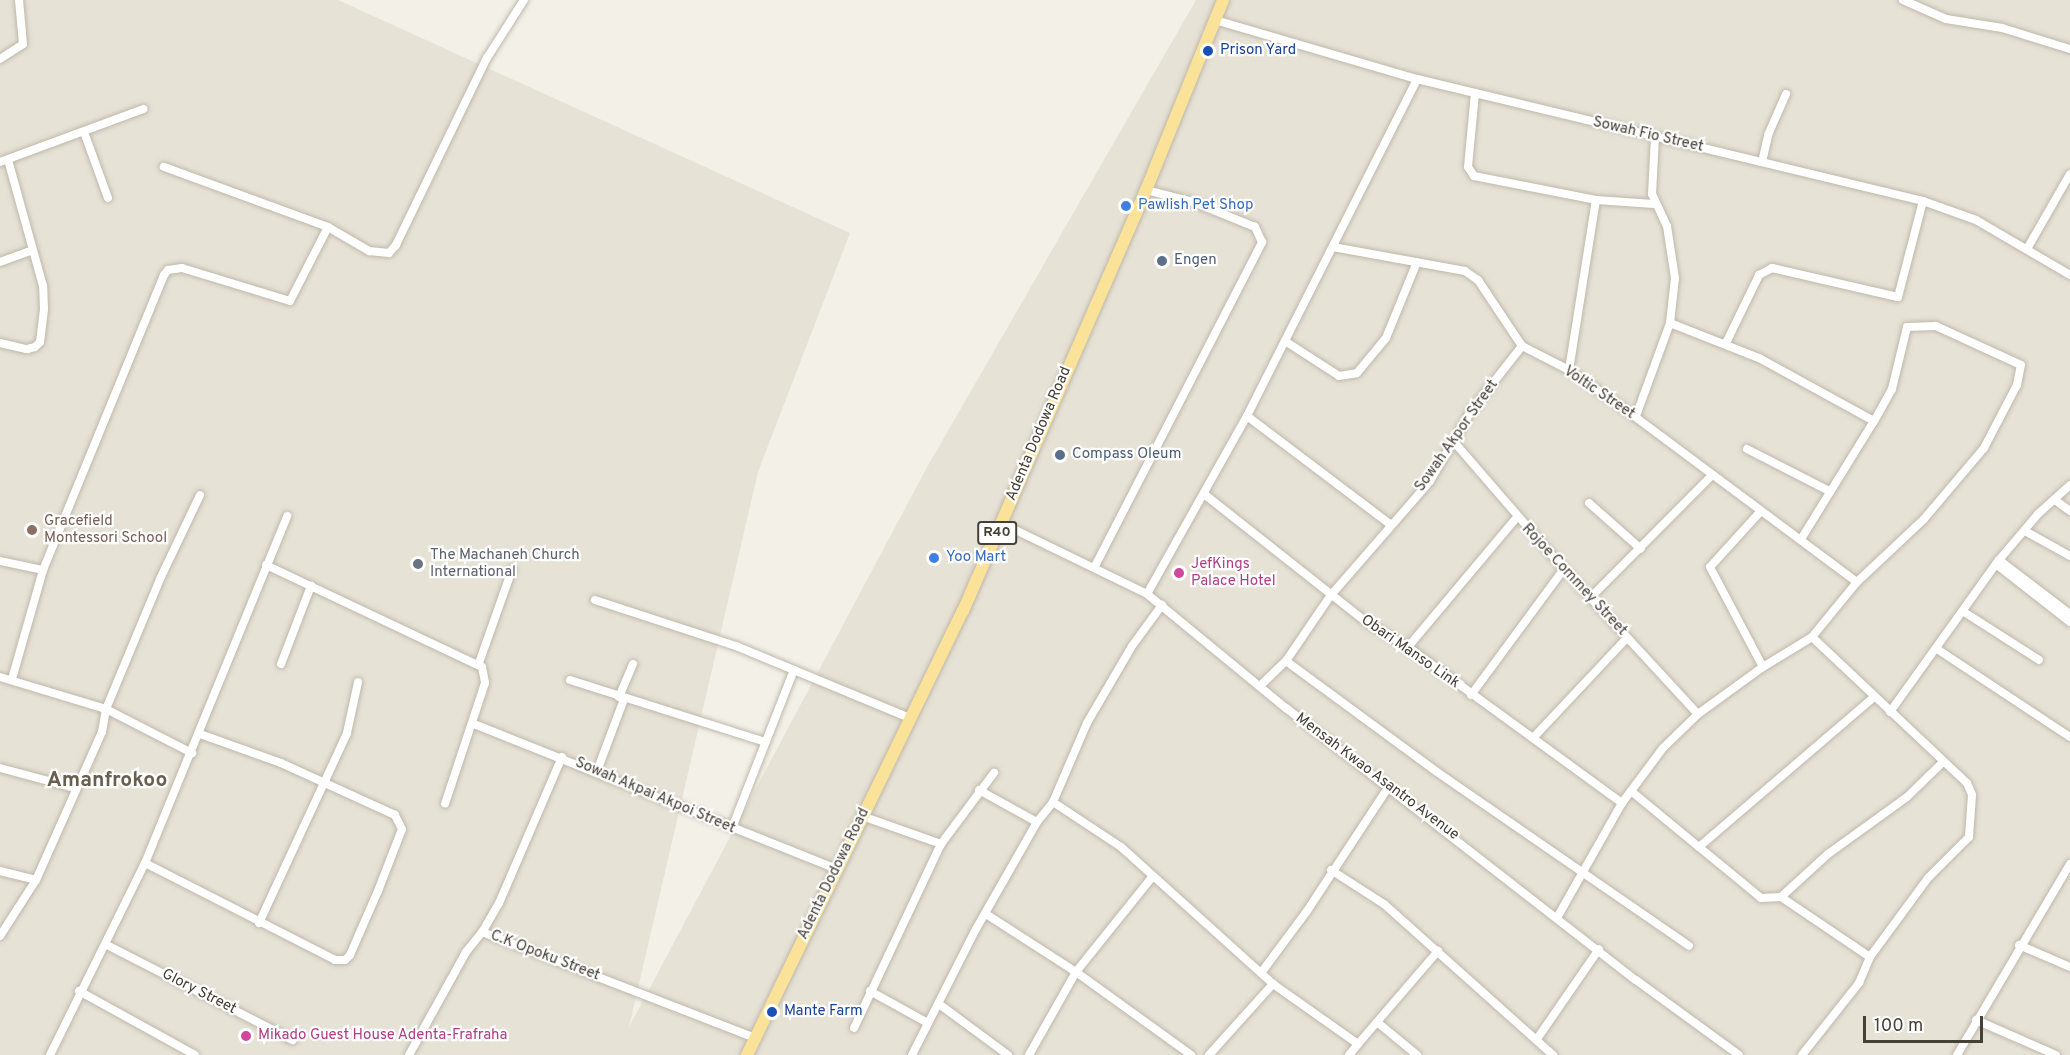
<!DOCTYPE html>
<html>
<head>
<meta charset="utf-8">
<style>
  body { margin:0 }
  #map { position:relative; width:2070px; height:1055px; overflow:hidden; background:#f3f0e8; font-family:Overpass,sans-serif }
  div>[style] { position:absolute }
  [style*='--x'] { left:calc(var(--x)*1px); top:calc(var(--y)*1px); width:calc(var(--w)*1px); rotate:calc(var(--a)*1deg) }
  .residential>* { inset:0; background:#e7e2d6 }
  .roads { filter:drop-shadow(0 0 2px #bfb8ab) drop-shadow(0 0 2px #bfb8ab) }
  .minor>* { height:8px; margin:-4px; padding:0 4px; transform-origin:4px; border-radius:4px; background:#fff }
  .primary>* { height:12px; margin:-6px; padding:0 6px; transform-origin:6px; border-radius:6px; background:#fbe299 }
  .dots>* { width:16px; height:16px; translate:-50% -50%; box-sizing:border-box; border:3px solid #fff; border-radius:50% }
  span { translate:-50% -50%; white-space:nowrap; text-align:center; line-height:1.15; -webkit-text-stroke:4.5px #fff; paint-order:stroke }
  .shield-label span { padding:2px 4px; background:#fff; border:2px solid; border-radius:4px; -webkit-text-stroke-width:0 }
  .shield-label { font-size:14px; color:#464137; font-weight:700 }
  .transit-label { font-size:15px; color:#164399 }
  .left { translate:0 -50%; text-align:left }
  .street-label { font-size:15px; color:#464137 }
  .shop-label { font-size:15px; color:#366cbe }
  .service-label { font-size:15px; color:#4e5e75 }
  .education-label { font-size:15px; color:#785e54 }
  .worship-label { font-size:15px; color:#5b616d }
  .hotel-label { font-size:15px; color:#b23c85 }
  .district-label { font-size:21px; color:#695f4e; font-weight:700 }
  .scale { position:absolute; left:1863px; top:1016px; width:120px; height:27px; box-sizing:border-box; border:3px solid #464137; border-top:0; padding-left:8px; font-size:18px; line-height:21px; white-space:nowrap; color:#464137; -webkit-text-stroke:4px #fff; paint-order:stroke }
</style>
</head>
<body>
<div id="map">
  <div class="residential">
    <i style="clip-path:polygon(0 0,338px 0,850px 233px,758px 472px,629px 1027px,926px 469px,1196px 0,2070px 0,2070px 1055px,0 1055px)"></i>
  </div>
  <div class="roads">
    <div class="minor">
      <i style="--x:1903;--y:0;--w:47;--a:23.8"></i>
      <i style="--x:1946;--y:19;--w:57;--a:9.1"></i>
      <i style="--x:2002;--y:28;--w:71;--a:17.2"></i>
      <i style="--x:1215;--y:20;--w:210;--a:16.3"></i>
      <i style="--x:1417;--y:79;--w:520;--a:13.56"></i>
      <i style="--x:1923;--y:201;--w:56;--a:19.7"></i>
      <i style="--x:1976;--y:220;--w:109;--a:30.3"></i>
      <i style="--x:0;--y:59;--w:27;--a:-33"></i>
      <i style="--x:23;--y:44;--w:44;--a:-95.2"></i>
      <i style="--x:1475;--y:93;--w:74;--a:95.4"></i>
      <i style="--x:1468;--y:167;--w:11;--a:56"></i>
      <i style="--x:1474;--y:176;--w:124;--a:11.1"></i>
      <i style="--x:1596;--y:200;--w:58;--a:3.9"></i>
      <i style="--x:84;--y:132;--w:70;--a:70"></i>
      <i style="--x:1655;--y:137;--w:57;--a:93"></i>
      <i style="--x:1652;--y:194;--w:35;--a:65"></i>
      <i style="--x:1667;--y:226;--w:53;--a:81.3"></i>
      <i style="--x:1675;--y:278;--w:45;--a:96.3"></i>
      <i style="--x:0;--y:162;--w:153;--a:-20.3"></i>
      <i style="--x:1762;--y:162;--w:28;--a:-77"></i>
      <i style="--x:1768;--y:135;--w:45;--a:-66.3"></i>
      <i style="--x:328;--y:227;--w:48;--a:30.3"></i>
      <i style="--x:369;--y:251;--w:20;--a:6"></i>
      <i style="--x:389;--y:253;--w:11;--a:-49"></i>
      <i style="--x:396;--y:245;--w:208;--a:-64.1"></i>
      <i style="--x:487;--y:58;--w:69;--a:-57.5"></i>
      <i style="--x:1333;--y:247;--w:134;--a:10.3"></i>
      <i style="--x:1465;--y:271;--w:16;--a:35"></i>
      <i style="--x:1478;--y:280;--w:79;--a:56.3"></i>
      <i style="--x:1522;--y:346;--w:53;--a:27.1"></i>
      <i style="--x:1569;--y:370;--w:70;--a:35.1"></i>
      <i style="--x:1626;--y:410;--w:288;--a:36.7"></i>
      <i style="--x:2027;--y:249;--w:86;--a:-60.2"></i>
      <i style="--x:0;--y:262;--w:35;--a:-20"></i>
      <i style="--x:1285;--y:341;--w:64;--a:32.9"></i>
      <i style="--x:1339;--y:376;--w:18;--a:-9"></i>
      <i style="--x:1357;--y:373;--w:45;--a:-50.4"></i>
      <i style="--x:1386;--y:338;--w:82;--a:-67.8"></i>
      <i style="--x:0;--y:343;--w:28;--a:13"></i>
      <i style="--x:27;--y:349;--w:8;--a:-14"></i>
      <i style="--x:35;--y:347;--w:7;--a:-45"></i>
      <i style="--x:40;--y:342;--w:33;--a:-83"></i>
      <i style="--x:44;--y:309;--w:23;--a:-92"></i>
      <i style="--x:43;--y:286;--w:131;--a:-105.5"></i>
      <i style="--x:1726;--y:343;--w:76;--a:-64.1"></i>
      <i style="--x:1759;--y:275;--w:15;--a:-28"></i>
      <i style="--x:1772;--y:268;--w:129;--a:13"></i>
      <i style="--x:1898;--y:297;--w:99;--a:-75.4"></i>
      <i style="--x:1569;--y:370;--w:172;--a:-81"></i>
      <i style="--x:1247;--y:416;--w:179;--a:37.1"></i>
      <i style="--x:1636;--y:416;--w:99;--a:-69.9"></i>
      <i style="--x:1670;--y:323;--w:96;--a:21.5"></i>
      <i style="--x:1759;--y:358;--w:131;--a:28.7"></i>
      <i style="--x:1874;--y:421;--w:139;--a:121.7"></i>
      <i style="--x:1454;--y:442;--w:168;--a:49.1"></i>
      <i style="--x:1564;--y:569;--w:197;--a:47.3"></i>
      <i style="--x:1747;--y:449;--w:92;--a:27.1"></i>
      <i style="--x:1204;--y:494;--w:206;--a:38.3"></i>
      <i style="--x:1366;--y:622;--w:49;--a:30.8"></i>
      <i style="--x:1408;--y:647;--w:265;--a:36.1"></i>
      <i style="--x:2055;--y:500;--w:19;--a:36"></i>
      <i style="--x:1589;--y:503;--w:69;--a:41.5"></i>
      <i style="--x:1760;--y:512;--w:74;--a:132.3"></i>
      <i style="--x:1710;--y:567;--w:113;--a:62.1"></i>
      <i style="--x:1001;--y:523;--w:162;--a:25.9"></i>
      <i style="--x:1147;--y:594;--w:180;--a:39.4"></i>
      <i style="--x:1286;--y:708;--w:443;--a:37.9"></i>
      <i style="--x:1636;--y:980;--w:127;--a:36.1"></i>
      <i style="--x:2025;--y:531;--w:51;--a:29.1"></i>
      <i style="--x:1999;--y:560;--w:89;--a:37.3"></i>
      <i style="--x:0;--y:561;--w:44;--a:11.8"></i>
      <i style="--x:1996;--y:564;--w:94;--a:38.1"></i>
      <i style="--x:266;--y:565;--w:239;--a:25.3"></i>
      <i style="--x:482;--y:667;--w:16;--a:79"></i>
      <i style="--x:485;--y:683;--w:127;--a:108.3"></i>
      <i style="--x:1094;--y:568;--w:367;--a:-62.7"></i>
      <i style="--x:1262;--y:242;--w:17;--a:-115"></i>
      <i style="--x:1255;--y:227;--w:67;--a:-158"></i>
      <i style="--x:1193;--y:202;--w:49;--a:-165.7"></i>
      <i style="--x:1147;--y:594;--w:204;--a:-60.7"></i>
      <i style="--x:1247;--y:416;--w:377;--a:-63.2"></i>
      <i style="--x:1591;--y:597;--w:172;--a:-45.2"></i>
      <i style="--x:595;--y:600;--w:148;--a:18.1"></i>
      <i style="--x:736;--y:646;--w:188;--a:22.5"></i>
      <i style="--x:1964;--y:612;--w:89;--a:32.6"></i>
      <i style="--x:1812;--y:637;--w:213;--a:43.3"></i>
      <i style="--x:1967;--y:783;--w:13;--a:67"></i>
      <i style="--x:1972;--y:795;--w:42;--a:94.1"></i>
      <i style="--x:1969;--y:837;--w:58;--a:135"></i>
      <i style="--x:1928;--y:878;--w:98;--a:126.3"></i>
      <i style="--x:1408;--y:647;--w:170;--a:-50"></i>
      <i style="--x:1937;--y:649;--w:159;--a:33.5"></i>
      <i style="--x:1286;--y:661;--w:187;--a:36.3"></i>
      <i style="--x:1437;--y:772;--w:306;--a:34.6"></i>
      <i style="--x:479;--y:663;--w:99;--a:-70.5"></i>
      <i style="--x:281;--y:664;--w:84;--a:-69"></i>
      <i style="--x:0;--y:677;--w:111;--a:16.8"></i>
      <i style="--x:106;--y:709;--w:97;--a:27.1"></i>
      <i style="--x:12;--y:679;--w:113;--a:-74.1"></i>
      <i style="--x:43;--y:570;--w:319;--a:-67.7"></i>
      <i style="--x:164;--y:275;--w:6;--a:-51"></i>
      <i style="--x:168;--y:270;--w:14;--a:-8"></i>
      <i style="--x:182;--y:268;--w:113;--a:17"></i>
      <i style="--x:290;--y:301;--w:83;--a:-62.8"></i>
      <i style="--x:328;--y:227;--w:175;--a:-159.9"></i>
      <i style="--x:570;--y:680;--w:205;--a:17.6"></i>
      <i style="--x:1260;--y:686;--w:36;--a:-44"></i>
      <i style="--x:1286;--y:661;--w:80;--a:-55.7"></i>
      <i style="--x:1331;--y:595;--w:151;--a:-49"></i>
      <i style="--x:1430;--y:481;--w:81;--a:-59.6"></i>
      <i style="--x:1471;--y:411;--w:83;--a:-51.9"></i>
      <i style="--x:1471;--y:695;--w:157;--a:-53.6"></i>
      <i style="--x:619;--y:697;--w:36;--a:-67"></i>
      <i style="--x:1890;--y:712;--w:187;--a:-54.4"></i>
      <i style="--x:1999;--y:560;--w:60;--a:-49.7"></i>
      <i style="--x:2038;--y:514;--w:43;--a:-42.2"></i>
      <i style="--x:474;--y:724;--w:390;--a:21.8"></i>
      <i style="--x:1533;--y:738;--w:137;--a:-46.8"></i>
      <i style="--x:562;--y:757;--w:159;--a:113.3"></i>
      <i style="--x:499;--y:903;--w:34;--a:120"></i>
      <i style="--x:482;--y:932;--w:293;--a:21.2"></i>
      <i style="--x:0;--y:768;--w:78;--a:14.9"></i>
      <i style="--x:597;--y:771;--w:77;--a:-69.4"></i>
      <i style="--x:979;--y:790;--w:66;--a:28.9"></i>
      <i style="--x:1631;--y:791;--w:88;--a:39.5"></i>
      <i style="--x:1699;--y:847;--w:229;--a:-40.6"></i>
      <i style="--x:1053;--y:802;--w:82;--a:33.5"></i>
      <i style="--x:1121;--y:847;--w:205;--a:42"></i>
      <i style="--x:1273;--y:984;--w:104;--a:35.2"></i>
      <i style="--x:1358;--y:1044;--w:14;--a:129"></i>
      <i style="--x:862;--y:816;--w:84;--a:19.5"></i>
      <i style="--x:732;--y:828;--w:170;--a:-68.6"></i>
      <i style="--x:1699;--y:847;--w:80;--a:39.4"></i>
      <i style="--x:1761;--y:898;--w:20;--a:-3"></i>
      <i style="--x:1781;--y:897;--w:107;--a:34"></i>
      <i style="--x:1870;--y:957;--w:28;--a:113"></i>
      <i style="--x:1859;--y:983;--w:92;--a:128.4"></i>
      <i style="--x:145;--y:863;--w:213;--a:27"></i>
      <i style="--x:335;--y:960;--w:10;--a:0"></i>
      <i style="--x:345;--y:960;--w:7;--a:-45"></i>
      <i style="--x:350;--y:955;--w:70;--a:-66.4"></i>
      <i style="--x:378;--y:891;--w:66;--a:-68.8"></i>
      <i style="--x:402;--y:829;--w:16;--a:-117"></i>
      <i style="--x:395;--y:815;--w:125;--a:-155.5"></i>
      <i style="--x:281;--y:763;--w:86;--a:-160.3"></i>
      <i style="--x:1331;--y:870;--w:63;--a:32.7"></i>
      <i style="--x:1384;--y:904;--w:227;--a:41.8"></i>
      <i style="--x:0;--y:871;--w:37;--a:14"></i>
      <i style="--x:1781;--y:897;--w:64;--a:-42.5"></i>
      <i style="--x:1828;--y:854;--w:97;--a:-35.8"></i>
      <i style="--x:1907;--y:797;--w:50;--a:-44.2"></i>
      <i style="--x:986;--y:914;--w:107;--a:32.8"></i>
      <i style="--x:1076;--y:972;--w:142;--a:35.8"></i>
      <i style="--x:1558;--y:916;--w:130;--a:-60.5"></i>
      <i style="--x:1622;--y:803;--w:69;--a:-53.3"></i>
      <i style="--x:1663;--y:748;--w:49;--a:-44.2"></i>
      <i style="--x:1698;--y:714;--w:80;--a:-35.9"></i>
      <i style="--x:1763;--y:667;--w:57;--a:-31.5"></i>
      <i style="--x:1812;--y:637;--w:71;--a:-50.7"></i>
      <i style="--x:1857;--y:582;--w:92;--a:-43.2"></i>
      <i style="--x:1924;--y:519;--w:93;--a:-49.8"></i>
      <i style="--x:1984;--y:448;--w:71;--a:-62.4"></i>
      <i style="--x:2017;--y:385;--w:20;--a:-79"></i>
      <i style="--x:2021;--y:365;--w:94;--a:-155.4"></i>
      <i style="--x:1936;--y:326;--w:29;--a:178"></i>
      <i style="--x:1907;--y:327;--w:64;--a:103.6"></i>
      <i style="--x:1892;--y:389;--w:37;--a:119"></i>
      <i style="--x:259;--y:923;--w:209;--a:-65.1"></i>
      <i style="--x:347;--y:733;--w:52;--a:-77.8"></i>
      <i style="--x:0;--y:936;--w:67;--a:-57.3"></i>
      <i style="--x:36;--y:880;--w:162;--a:-66"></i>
      <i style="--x:102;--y:732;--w:23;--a:-80"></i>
      <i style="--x:106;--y:709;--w:141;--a:-67.4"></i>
      <i style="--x:160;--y:579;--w:93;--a:-64.5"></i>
      <i style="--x:105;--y:944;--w:211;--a:27.1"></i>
      <i style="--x:2019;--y:945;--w:56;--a:23.3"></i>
      <i style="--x:1261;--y:973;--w:77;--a:-53.4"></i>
      <i style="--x:1307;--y:911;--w:149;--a:-56.7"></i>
      <i style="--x:79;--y:991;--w:132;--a:28.9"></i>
      <i style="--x:870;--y:991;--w:66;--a:28.9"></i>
      <i style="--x:939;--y:1004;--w:86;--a:36.5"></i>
      <i style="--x:1976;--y:1020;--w:87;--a:23.6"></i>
      <i style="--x:1377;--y:1022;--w:52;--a:39.5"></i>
      <i style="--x:854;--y:1028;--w:204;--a:-64.7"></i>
      <i style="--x:941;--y:844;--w:89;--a:-53.3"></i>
      <i style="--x:1537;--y:1039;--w:109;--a:-55.4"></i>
      <i style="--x:1358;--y:1044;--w:123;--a:-49.3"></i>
      <i style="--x:50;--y:1055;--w:214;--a:-63.7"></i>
      <i style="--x:145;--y:863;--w:375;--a:-67.7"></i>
      <i style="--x:409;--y:1055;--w:118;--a:-61"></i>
      <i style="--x:466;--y:952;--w:26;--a:-51"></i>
      <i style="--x:912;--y:1055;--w:141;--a:-63.1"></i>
      <i style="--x:976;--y:929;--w:123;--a:-60.3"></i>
      <i style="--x:1037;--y:822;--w:26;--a:-51"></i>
      <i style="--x:1053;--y:802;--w:86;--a:-66.7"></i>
      <i style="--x:1087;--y:723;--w:89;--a:-59.7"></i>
      <i style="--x:1132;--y:646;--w:51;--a:-53.8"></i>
      <i style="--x:1029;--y:1055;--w:95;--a:-60.5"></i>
      <i style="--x:1076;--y:972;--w:123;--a:-51.3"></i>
      <i style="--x:1209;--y:1055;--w:96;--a:-48"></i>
      <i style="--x:1957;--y:1055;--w:222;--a:-59.4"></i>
    </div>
    <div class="primary">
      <i style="--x:747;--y:1055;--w:494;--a:-64.1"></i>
      <i style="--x:963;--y:611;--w:459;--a:-66.5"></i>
      <i style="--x:1146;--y:190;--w:205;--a:-67.9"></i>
    </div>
  </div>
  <div class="dots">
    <i style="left:1208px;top:51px;background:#1a4fb4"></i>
    <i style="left:1126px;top:206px;background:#3f7fe0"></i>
    <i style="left:1162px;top:261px;background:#5c6f8a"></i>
    <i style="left:1060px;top:455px;background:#5c6f8a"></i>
    <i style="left:32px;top:530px;background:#8d6e63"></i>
    <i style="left:934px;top:558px;background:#3f7fe0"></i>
    <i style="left:418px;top:564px;background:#6b7280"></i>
    <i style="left:1179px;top:573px;background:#d1479c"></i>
    <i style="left:772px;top:1012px;background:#1a4fb4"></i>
    <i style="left:246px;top:1036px;background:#d1479c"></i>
  </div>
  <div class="shield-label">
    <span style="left:997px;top:533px">R40</span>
  </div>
  <div class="transit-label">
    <span class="left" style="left:1220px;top:51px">Prison Yard</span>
    <span class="left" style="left:784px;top:1012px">Mante Farm</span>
  </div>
  <div class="street-label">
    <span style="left:1648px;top:135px;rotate:13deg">Sowah Fio Street</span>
    <span style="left:1599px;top:393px;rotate:34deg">Voltic Street</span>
    <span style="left:1039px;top:434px;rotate:-67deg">Adenta Dodowa Road</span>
    <span style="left:1457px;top:436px;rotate:-55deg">Sowah Akpor Street</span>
    <span style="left:1574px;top:580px;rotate:47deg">Rojoe Commey Street</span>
    <span style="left:1410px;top:652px;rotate:35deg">Obari Manso Link</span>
    <span style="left:1377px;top:777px;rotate:37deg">Mensah Kwao Asantro Avenue</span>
    <span style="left:655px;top:796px;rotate:23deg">Sowah Akpai Akpoi Street</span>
    <span style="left:834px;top:874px;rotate:-64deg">Adenta Dodowa Road</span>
    <span style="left:545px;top:956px;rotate:21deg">C.K Opoku Street</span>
    <span style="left:199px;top:992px;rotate:27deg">Glory Street</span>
  </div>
  <div class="shop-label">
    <span class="left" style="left:1138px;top:206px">Pawlish Pet Shop</span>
    <span class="left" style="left:946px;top:558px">Yoo Mart</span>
  </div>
  <div class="service-label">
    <span class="left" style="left:1174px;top:261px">Engen</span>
    <span class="left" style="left:1072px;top:455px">Compass Oleum</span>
  </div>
  <div class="education-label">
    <span class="left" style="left:44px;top:530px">Gracefield<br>Montessori School</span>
  </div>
  <div class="worship-label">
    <span class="left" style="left:430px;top:564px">The Machaneh Church<br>International</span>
  </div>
  <div class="hotel-label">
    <span class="left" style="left:1191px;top:573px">JefKings<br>Palace Hotel</span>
    <span class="left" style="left:258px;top:1036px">Mikado Guest House Adenta-Frafraha</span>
  </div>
  <div class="district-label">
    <span style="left:107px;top:781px">Amanfrokoo</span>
  </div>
  <div class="scale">100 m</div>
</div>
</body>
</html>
